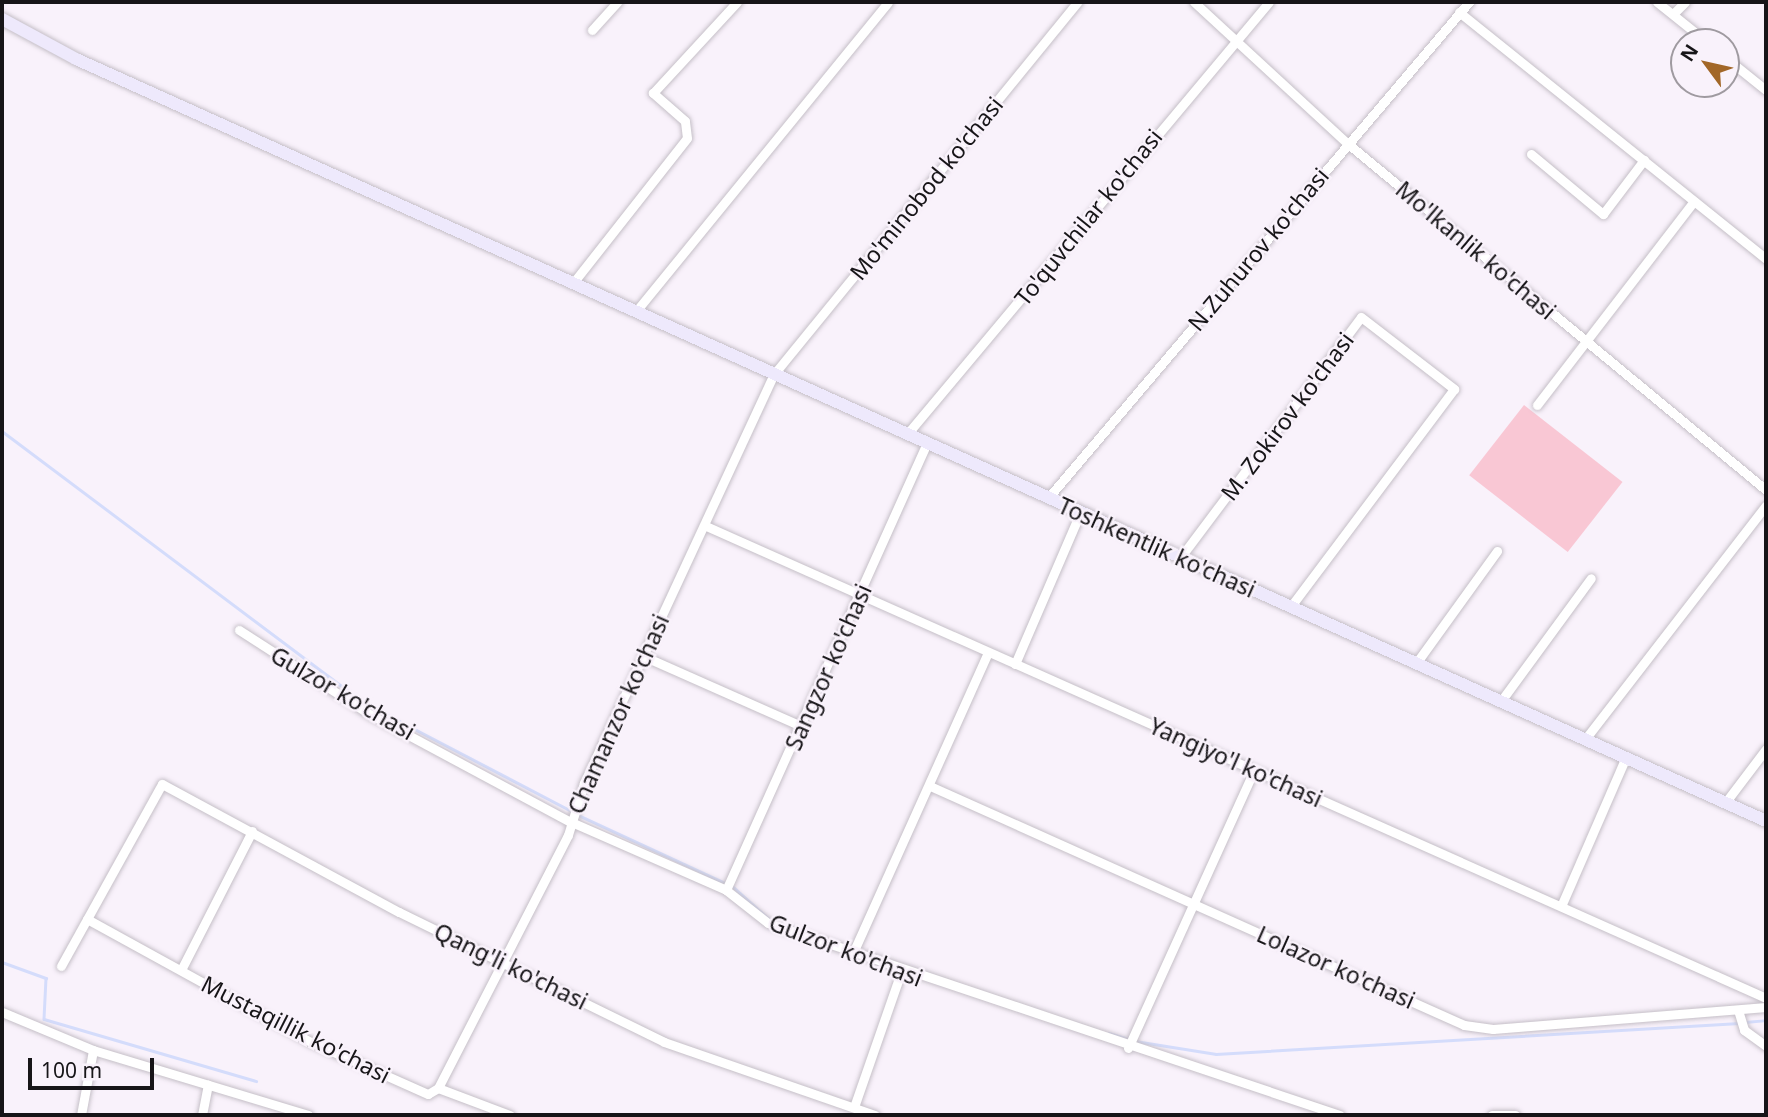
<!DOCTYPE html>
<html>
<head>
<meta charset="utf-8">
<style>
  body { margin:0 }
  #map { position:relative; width:1768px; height:1117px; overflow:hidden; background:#f9f2fb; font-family:"Noto Sans",sans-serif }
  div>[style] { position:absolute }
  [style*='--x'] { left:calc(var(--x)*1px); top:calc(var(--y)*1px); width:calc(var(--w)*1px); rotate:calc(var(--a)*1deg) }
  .green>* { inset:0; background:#f9c7d4; transform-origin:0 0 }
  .stream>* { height:2.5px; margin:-1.25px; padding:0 1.25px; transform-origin:1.25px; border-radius:1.25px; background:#d4dcfb }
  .roads { filter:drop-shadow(0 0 2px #c5bfc7) drop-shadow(0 0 2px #c5bfc7) }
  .street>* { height:9px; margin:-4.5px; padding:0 4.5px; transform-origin:4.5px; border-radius:4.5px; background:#fff }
  .secondary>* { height:12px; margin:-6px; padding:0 6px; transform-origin:6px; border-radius:6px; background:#eee9fc }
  span { translate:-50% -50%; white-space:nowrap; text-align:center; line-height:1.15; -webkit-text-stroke:5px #f9f2fb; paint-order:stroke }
  .street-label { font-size:23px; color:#171518 }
  .frame { position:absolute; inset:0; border:4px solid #171518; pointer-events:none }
  .north { position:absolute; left:1670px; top:28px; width:70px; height:70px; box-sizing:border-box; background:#f9f2fb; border:2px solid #9f9aa0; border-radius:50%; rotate:303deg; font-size:19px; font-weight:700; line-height:28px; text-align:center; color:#171518 }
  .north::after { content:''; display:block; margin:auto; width:24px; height:32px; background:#a26728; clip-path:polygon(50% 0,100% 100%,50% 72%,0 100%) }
  .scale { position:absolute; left:28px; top:1058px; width:126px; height:32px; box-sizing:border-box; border:4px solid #171518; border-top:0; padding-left:9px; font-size:21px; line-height:24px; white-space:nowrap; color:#171518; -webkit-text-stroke:5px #f9f2fb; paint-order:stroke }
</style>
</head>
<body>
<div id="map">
  <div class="green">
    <i style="left:1524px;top:405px;width:125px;height:89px;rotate:38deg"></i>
  </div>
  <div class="stream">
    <i style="--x:2;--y:431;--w:451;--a:36.9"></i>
    <i style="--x:363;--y:702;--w:237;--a:27.6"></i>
    <i style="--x:578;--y:815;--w:162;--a:24.8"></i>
    <i style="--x:731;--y:885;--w:50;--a:41.7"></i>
    <i style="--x:2;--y:962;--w:47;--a:20"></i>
    <i style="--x:46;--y:978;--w:41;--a:92.8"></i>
    <i style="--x:44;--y:1019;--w:221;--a:16.3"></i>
    <i style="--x:1745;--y:1022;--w:21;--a:-5"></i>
    <i style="--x:1109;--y:1033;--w:21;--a:17"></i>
    <i style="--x:1135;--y:1041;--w:82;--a:9.1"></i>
    <i style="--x:1216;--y:1054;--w:524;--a:-3.39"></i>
  </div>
  <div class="roads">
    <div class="street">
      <i style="--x:1194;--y:2;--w:208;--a:42.7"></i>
      <i style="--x:1347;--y:143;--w:544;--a:39.63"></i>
      <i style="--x:1657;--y:2;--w:64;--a:38.7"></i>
      <i style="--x:1459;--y:12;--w:394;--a:38.8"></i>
      <i style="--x:1673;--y:14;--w:17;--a:-45"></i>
      <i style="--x:592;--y:30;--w:38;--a:-48"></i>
      <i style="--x:1726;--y:58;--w:51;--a:38.7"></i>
      <i style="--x:1531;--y:154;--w:94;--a:39.8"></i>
      <i style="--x:1603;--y:214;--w:68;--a:-52.8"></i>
      <i style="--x:573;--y:283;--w:184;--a:-51.8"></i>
      <i style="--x:687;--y:138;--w:17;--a:-97"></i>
      <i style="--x:685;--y:121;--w:43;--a:-138.8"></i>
      <i style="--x:653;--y:93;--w:124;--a:-47.3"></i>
      <i style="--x:637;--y:310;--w:397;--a:-50.8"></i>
      <i style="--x:1537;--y:405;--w:257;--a:-52.4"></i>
      <i style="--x:908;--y:433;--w:562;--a:-50.05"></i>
      <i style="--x:1048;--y:498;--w:651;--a:-49.68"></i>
      <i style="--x:706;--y:526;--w:1160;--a:24"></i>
      <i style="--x:1180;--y:558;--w:301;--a:-53.1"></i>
      <i style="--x:1361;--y:317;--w:118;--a:37.7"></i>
      <i style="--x:1454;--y:389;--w:271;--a:126.9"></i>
      <i style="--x:239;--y:630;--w:157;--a:32.8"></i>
      <i style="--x:371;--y:715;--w:225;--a:28.2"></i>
      <i style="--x:569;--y:821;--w:171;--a:23.7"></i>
      <i style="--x:726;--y:890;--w:53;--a:38.2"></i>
      <i style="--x:768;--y:923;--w:603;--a:18.56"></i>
      <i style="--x:643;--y:656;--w:173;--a:23.9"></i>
      <i style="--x:1417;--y:662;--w:137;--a:-54.2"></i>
      <i style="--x:1015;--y:664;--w:164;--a:-66.7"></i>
      <i style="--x:1501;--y:701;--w:152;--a:-53.8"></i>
      <i style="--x:1586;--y:738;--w:294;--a:-52.3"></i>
      <i style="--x:930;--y:786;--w:585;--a:24.11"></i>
      <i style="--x:1464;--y:1025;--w:29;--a:8"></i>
      <i style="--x:1493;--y:1029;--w:274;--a:-4.6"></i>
      <i style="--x:1725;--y:803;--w:68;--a:-52.8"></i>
      <i style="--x:726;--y:890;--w:491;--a:-65.8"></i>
      <i style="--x:1562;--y:904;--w:160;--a:-66.5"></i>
      <i style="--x:87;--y:919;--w:256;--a:28.8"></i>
      <i style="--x:311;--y:1042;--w:128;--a:24"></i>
      <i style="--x:428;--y:1094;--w:12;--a:-31"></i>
      <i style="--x:438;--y:1088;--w:77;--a:20.6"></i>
      <i style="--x:852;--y:955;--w:329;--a:-65.8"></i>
      <i style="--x:61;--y:966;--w:208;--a:-61"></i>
      <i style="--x:162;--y:784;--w:269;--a:28.4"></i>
      <i style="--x:399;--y:912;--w:295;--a:26.1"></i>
      <i style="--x:664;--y:1042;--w:223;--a:19.1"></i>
      <i style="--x:181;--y:970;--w:156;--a:-62.9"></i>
      <i style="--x:1738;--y:1010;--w:21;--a:73"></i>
      <i style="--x:1744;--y:1030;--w:27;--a:36"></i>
      <i style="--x:2;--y:1012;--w:99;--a:22.7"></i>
      <i style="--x:93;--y:1050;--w:225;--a:16.8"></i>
      <i style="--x:1128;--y:1048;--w:305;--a:-65.6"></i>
      <i style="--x:438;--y:1088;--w:284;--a:-62.8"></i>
      <i style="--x:568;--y:835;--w:54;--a:-72.9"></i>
      <i style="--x:584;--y:783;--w:451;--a:-65.1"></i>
      <i style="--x:774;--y:374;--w:480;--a:-50.8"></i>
      <i style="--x:854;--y:1107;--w:143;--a:-70.8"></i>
      <i style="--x:81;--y:1115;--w:66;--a:-79.5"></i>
      <i style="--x:202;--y:1115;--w:31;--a:-79"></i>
      <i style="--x:1492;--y:1115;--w:23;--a:0"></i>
    </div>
    <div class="secondary">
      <i style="--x:2;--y:19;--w:84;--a:28.4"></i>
      <i style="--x:76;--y:59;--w:1854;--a:24.27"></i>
    </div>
  </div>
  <div class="street-label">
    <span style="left:926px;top:188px;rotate:-51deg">Mo'minobod ko'chasi</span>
    <span style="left:1088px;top:217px;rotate:-51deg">To'quvchilar ko'chasi</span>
    <span style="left:1258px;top:249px;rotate:-50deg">N.Zuhurov ko'chasi</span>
    <span style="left:1476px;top:250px;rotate:40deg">Mo'lkanlik ko'chasi</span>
    <span style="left:1287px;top:416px;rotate:-53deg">M. Zokirov ko'chasi</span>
    <span style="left:1157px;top:547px;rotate:24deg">Toshkentlik ko'chasi</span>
    <span style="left:828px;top:667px;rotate:-66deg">Sangzor ko'chasi</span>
    <span style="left:343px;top:693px;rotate:30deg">Gulzor ko'chasi</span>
    <span style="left:618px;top:714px;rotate:-66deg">Chamanzor ko'chasi</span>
    <span style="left:1236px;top:762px;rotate:24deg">Yangiyo'l ko'chasi</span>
    <span style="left:846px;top:950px;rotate:21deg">Gulzor ko'chasi</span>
    <span style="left:511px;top:966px;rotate:26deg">Qang'li ko'chasi</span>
    <span style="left:1336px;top:967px;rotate:24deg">Lolazor ko'chasi</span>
    <span style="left:296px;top:1029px;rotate:27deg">Mustaqillik ko'chasi</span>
  </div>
  <div class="frame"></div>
  <div class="north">N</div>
  <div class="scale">100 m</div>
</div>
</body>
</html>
